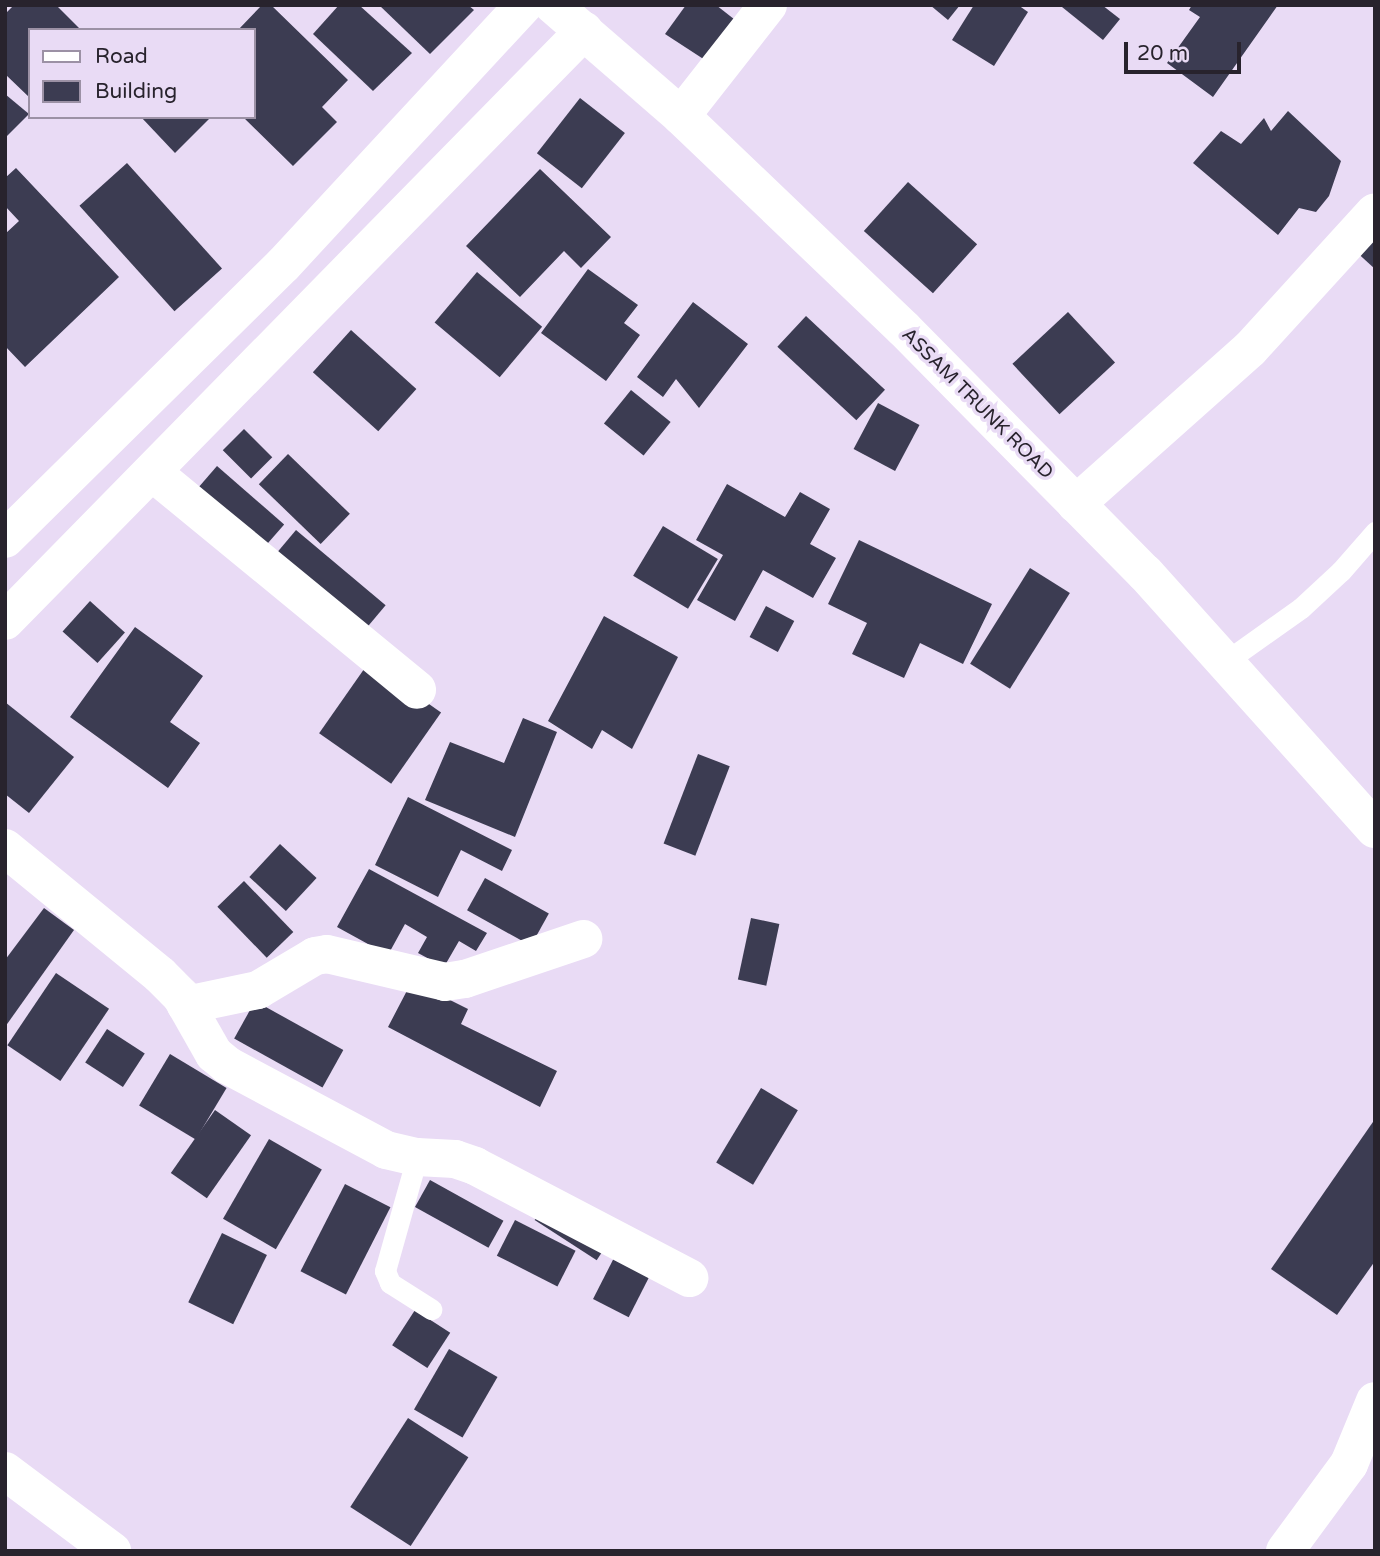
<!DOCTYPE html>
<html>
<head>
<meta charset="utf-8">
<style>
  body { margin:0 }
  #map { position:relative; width:1380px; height:1556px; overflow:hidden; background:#e9dbf5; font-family:"Varela Round",sans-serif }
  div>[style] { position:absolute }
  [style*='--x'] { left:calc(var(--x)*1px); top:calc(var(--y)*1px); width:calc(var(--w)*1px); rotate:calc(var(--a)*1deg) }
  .building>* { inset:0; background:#3c3c52; transform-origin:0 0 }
  .lane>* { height:21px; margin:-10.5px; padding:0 10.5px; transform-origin:10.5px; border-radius:10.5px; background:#fff }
  .street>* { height:38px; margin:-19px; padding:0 19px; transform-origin:19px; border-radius:19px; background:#fff }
  .secondary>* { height:38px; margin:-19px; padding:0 19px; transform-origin:19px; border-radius:19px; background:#fff }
  .primary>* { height:38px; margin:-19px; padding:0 19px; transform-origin:19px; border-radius:19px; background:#fff }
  span { translate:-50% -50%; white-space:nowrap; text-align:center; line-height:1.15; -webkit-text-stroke:7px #e9dbf5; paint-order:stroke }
  .street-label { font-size:19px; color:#28232d }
  .frame { position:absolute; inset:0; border:7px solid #28232d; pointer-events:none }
  .legend { position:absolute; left:28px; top:28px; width:228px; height:91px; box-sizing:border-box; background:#e9dbf5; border:2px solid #9c91a5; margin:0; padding:9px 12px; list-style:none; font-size:21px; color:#28232d }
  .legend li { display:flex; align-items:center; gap:14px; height:35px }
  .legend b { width:35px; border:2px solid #9c91a5 }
  .scale { position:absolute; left:1124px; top:42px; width:117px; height:32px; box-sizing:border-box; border:4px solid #28232d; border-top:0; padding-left:9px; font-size:21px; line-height:24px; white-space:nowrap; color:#28232d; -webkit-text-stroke:5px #e9dbf5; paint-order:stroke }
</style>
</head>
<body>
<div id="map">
  <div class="building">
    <i style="clip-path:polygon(14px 5px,56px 5px,81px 30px,30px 30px,30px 98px,5px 74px,5px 14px)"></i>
    <i style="clip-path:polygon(262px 5px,271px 5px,348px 80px,322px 107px,337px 122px,293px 166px,243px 117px,254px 117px,254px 30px,238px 30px)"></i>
    <i style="clip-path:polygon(339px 5px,359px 5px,412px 53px,373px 91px,313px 34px)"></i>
    <i style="clip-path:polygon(379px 5px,468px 5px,474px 10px,430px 54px)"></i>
    <i style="clip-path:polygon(686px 5px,716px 5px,739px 23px,708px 62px,665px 34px)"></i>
    <i style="clip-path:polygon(930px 5px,960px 5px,948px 20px)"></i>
    <i style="clip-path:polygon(974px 5px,1018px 5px,1028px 12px,994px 66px,952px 40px)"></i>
    <i style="clip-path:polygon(1063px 5px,1102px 5px,1120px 19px,1103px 40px,1062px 7px)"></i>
    <i style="clip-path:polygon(1192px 5px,1278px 5px,1213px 97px,1167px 63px,1200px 17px,1189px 10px)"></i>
    <i style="clip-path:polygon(5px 94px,29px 114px,5px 138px)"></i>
    <i style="left:580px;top:98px;width:57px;height:70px;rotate:38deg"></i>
    <i style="clip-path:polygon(1288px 111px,1341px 161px,1329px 196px,1316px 212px,1299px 208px,1278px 235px,1193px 163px,1221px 131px,1241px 144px,1264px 118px,1271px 131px)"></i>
    <i style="clip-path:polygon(141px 117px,211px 117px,175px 153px)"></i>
    <i style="left:127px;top:163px;width:142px;height:64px;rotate:48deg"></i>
    <i style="clip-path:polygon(16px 168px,119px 277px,25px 367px,5px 346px,5px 234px,19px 221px,5px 206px,5px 178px)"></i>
    <i style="clip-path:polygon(540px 169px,611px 237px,581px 268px,564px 251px,520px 297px,466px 246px)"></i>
    <i style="left:908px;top:182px;width:93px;height:66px;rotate:42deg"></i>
    <i style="clip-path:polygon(1375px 224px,1375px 269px,1352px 248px)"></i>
    <i style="clip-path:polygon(588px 269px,638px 305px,624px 323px,640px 335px,606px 381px,541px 333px)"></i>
    <i style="left:477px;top:272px;width:85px;height:66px;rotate:40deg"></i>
    <i style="clip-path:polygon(693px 302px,748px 344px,699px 408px,676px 379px,663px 397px,637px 377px)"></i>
    <i style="left:1068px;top:312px;width:69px;height:76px;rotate:47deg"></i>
    <i style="left:806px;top:316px;width:108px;height:42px;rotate:43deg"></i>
    <i style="left:351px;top:330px;width:88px;height:57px;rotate:42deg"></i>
    <i style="left:631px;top:390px;width:51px;height:43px;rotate:39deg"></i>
    <i style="left:878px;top:403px;width:47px;height:52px;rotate:28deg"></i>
    <i style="left:244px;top:429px;width:40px;height:30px;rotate:45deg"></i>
    <i style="left:288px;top:454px;width:86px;height:42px;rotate:44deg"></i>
    <i style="left:217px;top:466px;width:89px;height:31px;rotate:41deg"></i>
    <i style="clip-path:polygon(727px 484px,785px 517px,800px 492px,830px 509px,810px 544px,836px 558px,813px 598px,763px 570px,735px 621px,697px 600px,723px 555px,696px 540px)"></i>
    <i style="left:663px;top:526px;width:64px;height:58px;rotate:31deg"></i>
    <i style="left:296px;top:530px;width:117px;height:33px;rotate:40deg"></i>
    <i style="clip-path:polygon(859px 540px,992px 604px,963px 664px,920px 643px,904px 678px,852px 654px,867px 623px,828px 604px)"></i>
    <i style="left:1030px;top:568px;width:47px;height:113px;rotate:32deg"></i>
    <i style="left:90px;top:601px;width:47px;height:41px;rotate:42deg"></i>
    <i style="left:766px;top:606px;width:32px;height:35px;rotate:28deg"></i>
    <i style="clip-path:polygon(604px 616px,678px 657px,632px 749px,602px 730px,592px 749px,548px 721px)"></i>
    <i style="clip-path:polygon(135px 627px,203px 676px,170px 722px,200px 743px,168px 788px,70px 717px)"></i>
    <i style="left:369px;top:662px;width:88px;height:87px;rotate:35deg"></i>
    <i style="clip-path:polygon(5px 702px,74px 757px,29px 813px,5px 794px)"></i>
    <i style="clip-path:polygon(523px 718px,557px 732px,515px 837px,425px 800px,450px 742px,504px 763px)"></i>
    <i style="left:698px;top:754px;width:34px;height:96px;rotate:21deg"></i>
    <i style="clip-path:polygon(408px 797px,512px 850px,502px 871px,461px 850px,438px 897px,375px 865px)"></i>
    <i style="left:280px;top:844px;width:50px;height:45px;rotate:43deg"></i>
    <i style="clip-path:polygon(369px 869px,487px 933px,476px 951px,459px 941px,444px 967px,418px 953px,427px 937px,405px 924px,388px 955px,337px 927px)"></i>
    <i style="left:485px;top:878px;width:73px;height:37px;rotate:29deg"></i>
    <i style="left:244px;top:881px;width:71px;height:37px;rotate:46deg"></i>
    <i style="clip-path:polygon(44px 908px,74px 930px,5px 1027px,5px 960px)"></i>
    <i style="left:751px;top:918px;width:29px;height:63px;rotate:12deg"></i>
    <i style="left:56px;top:973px;width:64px;height:87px;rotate:34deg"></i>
    <i style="clip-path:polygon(412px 981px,468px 1009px,461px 1024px,557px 1071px,540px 1107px,388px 1027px)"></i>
    <i style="left:255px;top:1001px;width:101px;height:43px;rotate:29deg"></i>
    <i style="left:107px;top:1029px;width:45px;height:40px;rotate:33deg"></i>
    <i style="left:170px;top:1054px;width:66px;height:60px;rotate:31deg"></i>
    <i style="left:761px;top:1088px;width:43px;height:87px;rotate:31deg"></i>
    <i style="left:215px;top:1110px;width:44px;height:77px;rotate:35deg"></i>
    <i style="clip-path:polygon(1375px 1119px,1375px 1261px,1337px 1315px,1271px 1269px)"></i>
    <i style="left:269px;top:1139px;width:61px;height:92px;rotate:30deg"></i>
    <i style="left:430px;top:1180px;width:84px;height:31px;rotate:29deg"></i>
    <i style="left:345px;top:1184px;width:51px;height:98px;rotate:27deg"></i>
    <i style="left:545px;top:1204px;width:74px;height:19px;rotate:33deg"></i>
    <i style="left:515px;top:1220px;width:68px;height:40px;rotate:27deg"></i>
    <i style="left:222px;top:1233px;width:50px;height:77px;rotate:26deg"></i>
    <i style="left:618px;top:1250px;width:40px;height:55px;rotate:27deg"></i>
    <i style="left:415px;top:1310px;width:42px;height:42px;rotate:33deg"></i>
    <i style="left:449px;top:1349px;width:56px;height:70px;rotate:30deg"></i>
    <i style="left:408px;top:1418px;width:72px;height:106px;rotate:33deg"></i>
  </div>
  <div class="lane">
    <i style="--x:1225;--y:662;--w:93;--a:-35.4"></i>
    <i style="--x:1301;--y:608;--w:54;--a:-42.8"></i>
    <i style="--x:1341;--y:571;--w:52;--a:-48.9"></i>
    <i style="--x:417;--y:1157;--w:118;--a:105.7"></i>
    <i style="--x:385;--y:1271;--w:13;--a:67"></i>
    <i style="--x:390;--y:1283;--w:49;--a:32.4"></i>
  </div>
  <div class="street">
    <i style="--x:152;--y:472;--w:343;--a:39.4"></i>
    <i style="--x:1076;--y:504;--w:233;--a:-41.7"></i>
    <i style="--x:1250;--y:349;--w:185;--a:-47.6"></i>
    <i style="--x:5;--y:539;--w:390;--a:-44.6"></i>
    <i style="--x:283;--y:265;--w:355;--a:-47.2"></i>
    <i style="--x:5;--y:621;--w:827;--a:-45.54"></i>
    <i style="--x:5;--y:848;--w:200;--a:39.3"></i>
    <i style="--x:160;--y:975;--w:30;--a:45"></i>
    <i style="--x:181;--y:996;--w:67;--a:60.4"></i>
    <i style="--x:214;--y:1054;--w:17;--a:40"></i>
    <i style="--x:227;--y:1065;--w:180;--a:28.1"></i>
    <i style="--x:386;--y:1150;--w:32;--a:13"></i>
    <i style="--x:417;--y:1157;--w:38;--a:3"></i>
    <i style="--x:455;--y:1159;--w:21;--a:19"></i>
    <i style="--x:475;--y:1166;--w:242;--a:27.6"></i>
    <i style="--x:186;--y:1005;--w:74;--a:-11.8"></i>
    <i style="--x:258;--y:990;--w:66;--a:-30.8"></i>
    <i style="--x:315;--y:956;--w:12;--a:-9"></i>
    <i style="--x:327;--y:954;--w:121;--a:13.3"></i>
    <i style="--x:445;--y:982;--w:20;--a:-9"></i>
    <i style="--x:465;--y:979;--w:125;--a:-18.7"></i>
    <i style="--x:5;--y:1471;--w:134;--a:36.8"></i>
    <i style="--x:1285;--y:1551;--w:108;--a:-53.7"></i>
    <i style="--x:1349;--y:1464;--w:68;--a:-67.6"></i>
  </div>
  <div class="secondary">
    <i style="--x:681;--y:116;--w:141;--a:-51.9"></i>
  </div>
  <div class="primary">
    <i style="--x:553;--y:5;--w:169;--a:40.9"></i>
    <i style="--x:681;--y:116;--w:308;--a:43.7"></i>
    <i style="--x:904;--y:329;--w:343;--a:45.4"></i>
    <i style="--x:1145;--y:573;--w:344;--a:48.1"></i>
  </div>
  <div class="street-label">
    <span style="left:977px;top:404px;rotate:45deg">ASSAM TRUNK ROAD</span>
  </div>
  <div class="frame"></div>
  <ul class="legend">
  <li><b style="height:9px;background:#fff"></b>Road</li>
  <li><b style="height:19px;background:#3c3c52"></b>Building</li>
  </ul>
  <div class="scale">20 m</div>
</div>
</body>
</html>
